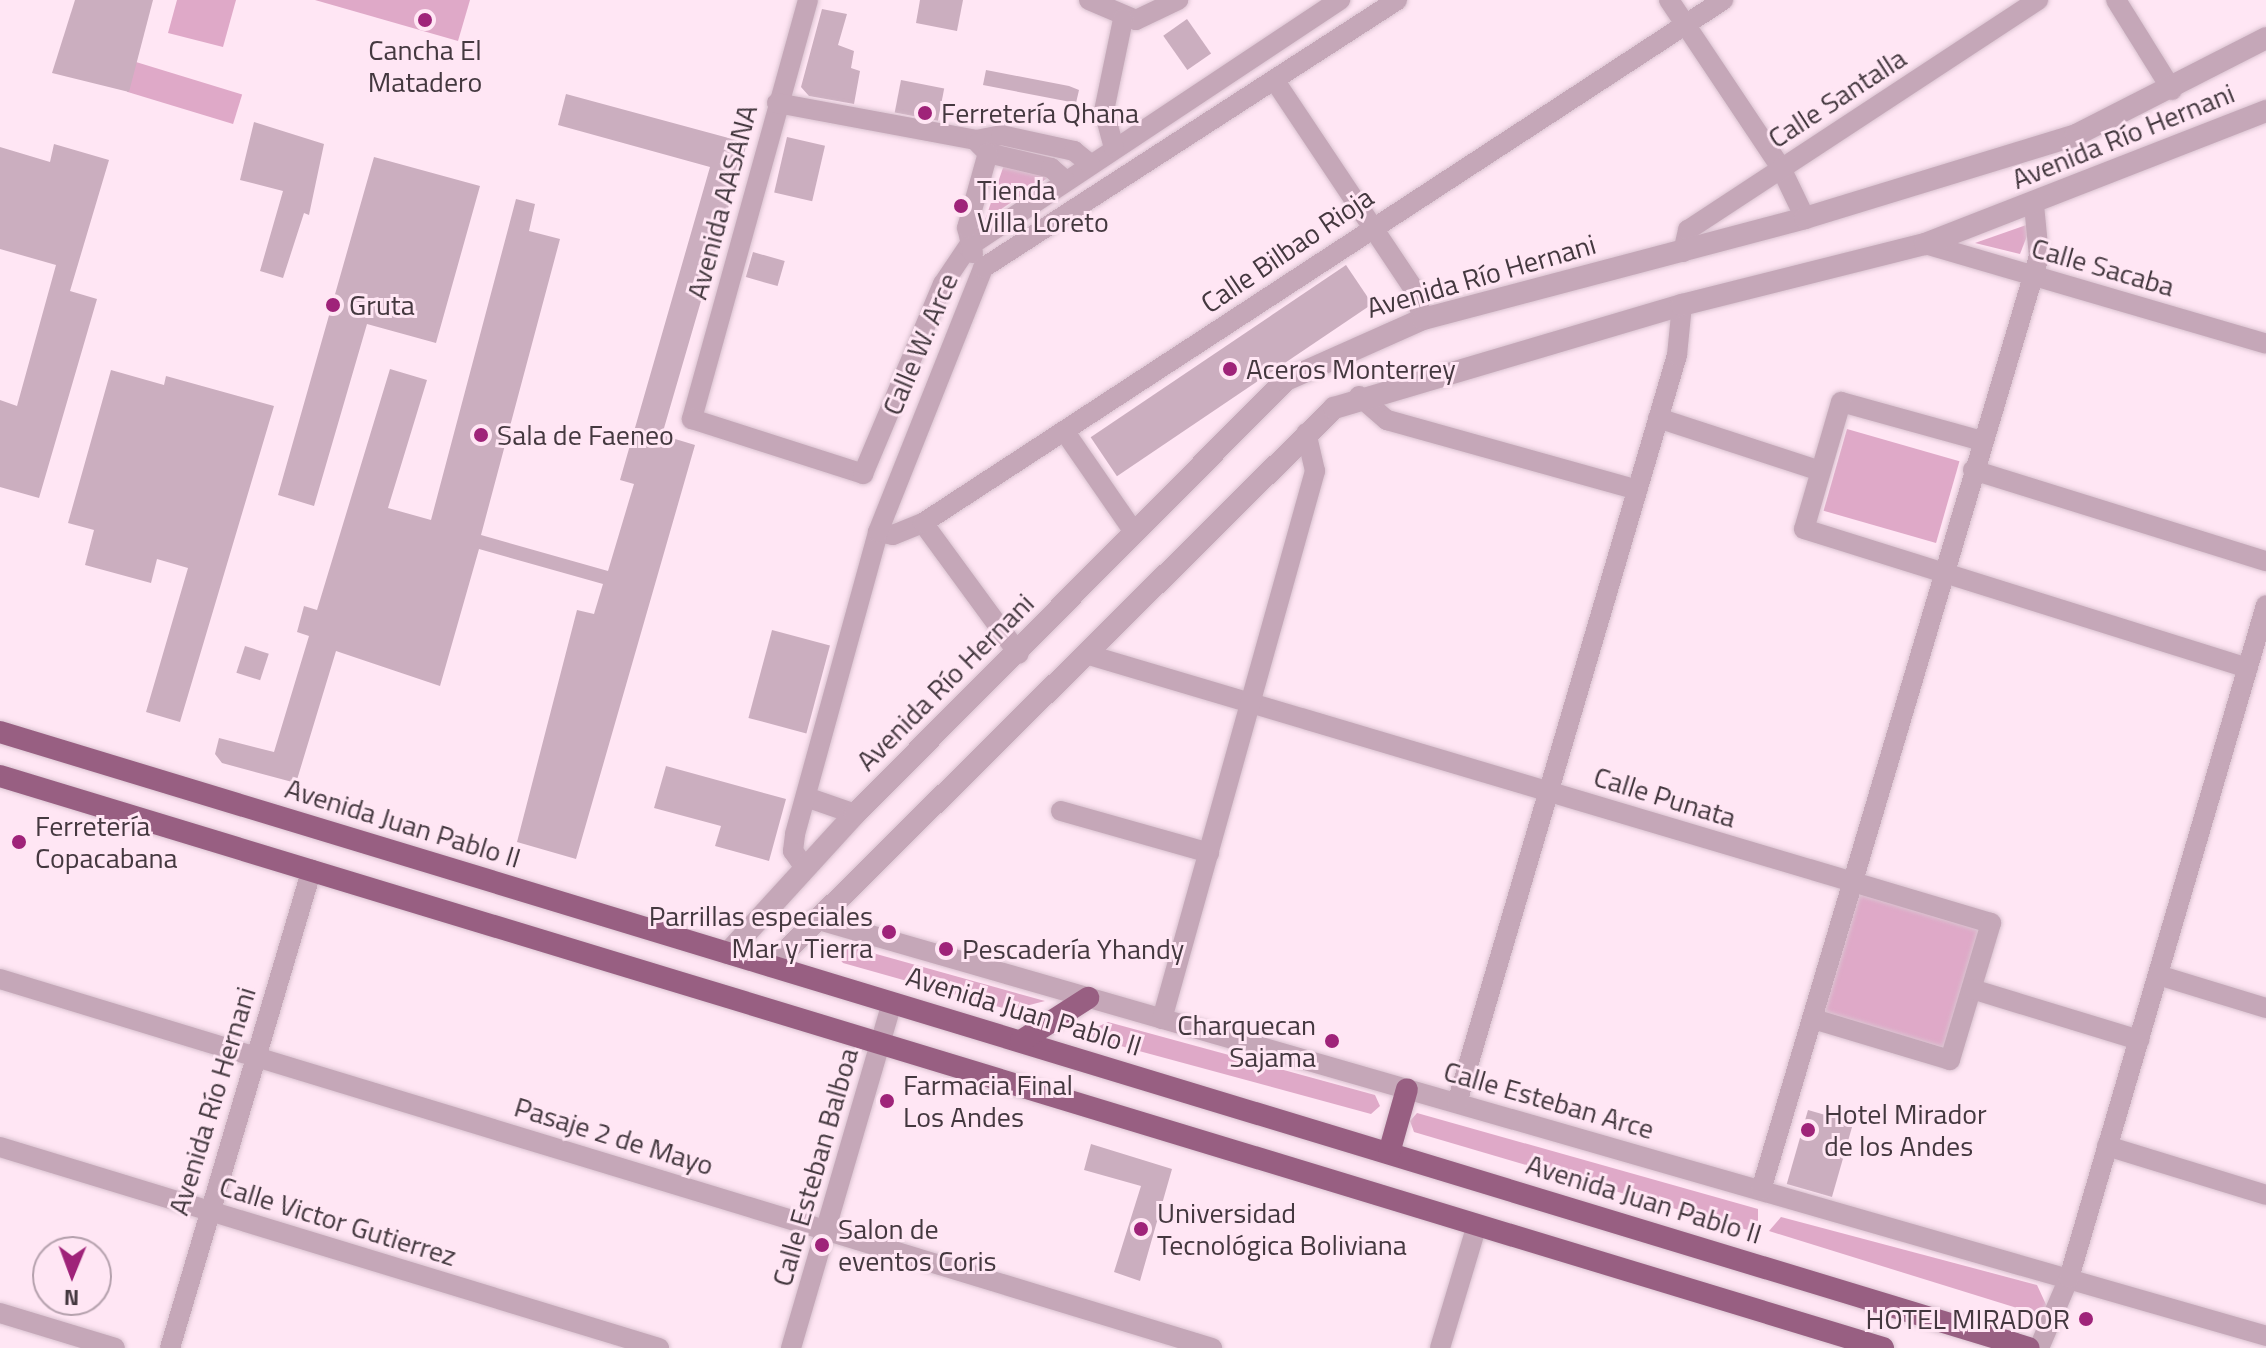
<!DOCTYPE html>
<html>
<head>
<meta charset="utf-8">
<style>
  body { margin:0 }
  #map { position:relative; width:2266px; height:1348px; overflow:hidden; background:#ffe6f4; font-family:"Titillium Web",sans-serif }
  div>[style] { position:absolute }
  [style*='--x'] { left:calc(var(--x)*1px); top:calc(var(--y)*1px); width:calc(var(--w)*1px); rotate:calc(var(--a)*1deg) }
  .green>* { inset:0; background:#dfa9c8; transform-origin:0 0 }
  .building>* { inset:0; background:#cbaebf; transform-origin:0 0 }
  .roads { filter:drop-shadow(0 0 2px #dac3d0) drop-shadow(0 0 2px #dac3d0) }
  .minor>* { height:20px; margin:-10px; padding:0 10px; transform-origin:10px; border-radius:10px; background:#c5a7b8 }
  .tertiary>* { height:22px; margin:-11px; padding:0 11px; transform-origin:11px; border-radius:11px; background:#c5a7b8 }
  .trunk>* { height:22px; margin:-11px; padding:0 11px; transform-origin:11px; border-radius:11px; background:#985f82 }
  .dots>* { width:22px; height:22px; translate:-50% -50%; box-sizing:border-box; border:4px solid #ffe6f4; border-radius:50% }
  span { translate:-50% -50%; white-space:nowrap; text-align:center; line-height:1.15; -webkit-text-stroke:6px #ffe6f4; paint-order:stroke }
  .poi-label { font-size:28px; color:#44383f }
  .left { translate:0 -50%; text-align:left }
  .right { translate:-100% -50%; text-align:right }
  .street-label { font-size:28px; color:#44383f }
  .north { position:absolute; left:32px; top:1236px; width:80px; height:80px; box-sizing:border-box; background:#ffe6f4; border:2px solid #b4a0ac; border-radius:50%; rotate:181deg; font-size:22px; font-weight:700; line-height:32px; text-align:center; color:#44383f }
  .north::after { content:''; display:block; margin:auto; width:28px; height:36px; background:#9f2379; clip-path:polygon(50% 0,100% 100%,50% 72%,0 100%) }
</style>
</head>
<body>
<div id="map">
  <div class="green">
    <i style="clip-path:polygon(177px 0,236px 0,223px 47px,168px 33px)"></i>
    <i style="clip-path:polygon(315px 0,470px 0,458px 41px)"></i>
    <i style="left:136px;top:62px;width:111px;height:31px;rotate:17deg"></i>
    <i style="clip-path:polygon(1004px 165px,1052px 175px,985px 220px)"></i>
    <i style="clip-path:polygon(2032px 223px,2020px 254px,1975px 243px)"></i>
    <i style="left:1847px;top:429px;width:117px;height:85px;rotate:16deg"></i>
    <i style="left:1859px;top:887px;width:129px;height:131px;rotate:16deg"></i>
    <i style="clip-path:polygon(844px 945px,1045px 1001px,1010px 1010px,843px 963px,838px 957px)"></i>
    <i style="clip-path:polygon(1108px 1022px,1375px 1095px,1380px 1106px,1371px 1114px,1080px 1035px)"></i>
    <i style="clip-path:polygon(1417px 1113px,1758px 1209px,1758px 1220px,1751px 1231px,1414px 1132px,1410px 1121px)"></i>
    <i style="clip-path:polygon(1781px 1217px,2037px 1285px,2049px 1311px,2046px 1317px,1769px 1231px)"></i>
  </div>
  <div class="building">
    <i style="clip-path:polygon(75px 0,153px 0,129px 92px,52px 73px)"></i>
    <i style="clip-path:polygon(920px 0,963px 0,957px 31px,916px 23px)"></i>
    <i style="clip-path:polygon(822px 9px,847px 14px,838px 45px,854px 51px,851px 68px,860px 71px,854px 104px,809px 96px,801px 87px)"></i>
    <i style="left:1187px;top:19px;width:42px;height:29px;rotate:55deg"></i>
    <i style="clip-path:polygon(986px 70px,1069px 86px,1079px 90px,1076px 103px,983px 85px)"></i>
    <i style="left:901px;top:80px;width:44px;height:33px;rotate:11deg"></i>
    <i style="clip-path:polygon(566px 94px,747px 143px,662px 435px,695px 445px,576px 859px,517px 842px,577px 610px,594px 614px,603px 584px,479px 549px,440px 686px,336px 651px,296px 783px,222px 763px,215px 754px,219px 738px,274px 752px,309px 636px,297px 632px,304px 606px,317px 610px,390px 369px,427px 380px,388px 508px,431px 520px,516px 199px,535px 204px,529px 231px,560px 239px,481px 535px,608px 571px,634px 484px,620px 480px,710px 167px,558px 125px)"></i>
    <i style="clip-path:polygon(254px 122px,324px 144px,309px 215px,304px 213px,283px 278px,260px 271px,283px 191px,240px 180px)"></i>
    <i style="left:787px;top:137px;width:39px;height:57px;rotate:13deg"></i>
    <i style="clip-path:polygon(54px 144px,109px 160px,70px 291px,97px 299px,39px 498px,0 487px,0 400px,17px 406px,56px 265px,0 249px,0 147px,50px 162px)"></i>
    <i style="clip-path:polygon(374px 157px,480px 186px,436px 343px,367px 324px,314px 506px,278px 495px)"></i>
    <i style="left:753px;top:252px;width:33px;height:26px;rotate:16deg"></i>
    <i style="left:1346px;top:265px;width:47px;height:308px;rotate:56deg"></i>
    <i style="clip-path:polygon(111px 370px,164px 385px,166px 376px,274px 406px,180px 722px,146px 712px,188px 568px,157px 559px,151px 583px,85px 565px,94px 530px,68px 523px)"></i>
    <i style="left:772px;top:630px;width:60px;height:91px;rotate:15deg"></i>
    <i style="left:245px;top:646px;width:25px;height:28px;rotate:18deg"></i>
    <i style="clip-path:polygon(666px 766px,786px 799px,769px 861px,715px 846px,721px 826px,654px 808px)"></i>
    <i style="left:1808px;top:1110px;width:47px;height:77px;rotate:16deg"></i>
    <i style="clip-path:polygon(1091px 1144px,1172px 1169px,1140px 1281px,1114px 1272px,1141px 1186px,1084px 1170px)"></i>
  </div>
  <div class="roads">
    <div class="minor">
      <i style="--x:808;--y:0;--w:435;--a:105.5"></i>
      <i style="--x:692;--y:419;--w:180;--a:17.8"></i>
      <i style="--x:863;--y:474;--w:206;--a:-67.2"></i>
      <i style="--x:943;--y:284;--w:45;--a:-56"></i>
      <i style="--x:968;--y:247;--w:447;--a:-33.6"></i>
      <i style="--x:1089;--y:0;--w:51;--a:23.1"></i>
      <i style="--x:1136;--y:20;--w:47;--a:-25.5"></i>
      <i style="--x:1669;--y:0;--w:202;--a:56.3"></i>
      <i style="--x:1781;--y:168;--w:55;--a:64.4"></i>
      <i style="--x:2116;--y:0;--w:106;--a:58.1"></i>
      <i style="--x:1275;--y:81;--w:249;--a:56.3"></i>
      <i style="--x:1413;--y:288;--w:33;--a:72"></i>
      <i style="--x:777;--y:103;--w:202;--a:10.5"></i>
      <i style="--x:976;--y:140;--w:25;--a:-11"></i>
      <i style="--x:1001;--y:135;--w:75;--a:12.4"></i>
      <i style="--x:1074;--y:151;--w:21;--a:39"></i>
      <i style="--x:978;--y:143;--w:14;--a:45"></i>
      <i style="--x:988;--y:153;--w:65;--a:13.4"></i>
      <i style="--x:1051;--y:168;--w:18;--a:41"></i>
      <i style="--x:1114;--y:148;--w:38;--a:-105"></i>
      <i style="--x:1104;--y:111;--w:94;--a:-78.3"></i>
      <i style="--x:1925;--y:244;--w:355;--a:16.3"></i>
      <i style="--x:1683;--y:252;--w:23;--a:-77"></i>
      <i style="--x:1688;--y:230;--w:419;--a:-33.3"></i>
      <i style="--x:973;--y:253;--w:26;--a:-103"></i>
      <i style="--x:967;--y:228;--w:78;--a:-74.4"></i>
      <i style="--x:1359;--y:396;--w:37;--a:41"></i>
      <i style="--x:1387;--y:420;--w:260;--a:15.6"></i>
      <i style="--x:1658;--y:418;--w:170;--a:18.1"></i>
      <i style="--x:1065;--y:432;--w:121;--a:55.4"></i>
      <i style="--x:1982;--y:441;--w:146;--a:-164.5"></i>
      <i style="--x:1841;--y:402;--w:132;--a:106.2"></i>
      <i style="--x:1804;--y:529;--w:465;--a:17.4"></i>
      <i style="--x:1973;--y:470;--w:307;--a:17.3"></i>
      <i style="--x:923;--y:523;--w:162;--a:53.8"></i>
      <i style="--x:878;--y:532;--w:15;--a:11"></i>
      <i style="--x:893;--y:535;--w:32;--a:-22"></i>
      <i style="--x:923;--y:523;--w:956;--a:-33.17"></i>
      <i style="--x:1089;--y:655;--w:941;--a:16.55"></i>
      <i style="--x:1991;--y:923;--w:143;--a:106.7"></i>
      <i style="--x:1950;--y:1060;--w:143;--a:-163.3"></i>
      <i style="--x:806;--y:797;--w:52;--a:19.1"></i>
      <i style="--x:1061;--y:811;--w:154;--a:15.8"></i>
      <i style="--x:805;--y:868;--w:21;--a:-125"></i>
      <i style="--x:793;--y:851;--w:17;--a:-83"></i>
      <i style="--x:795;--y:834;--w:313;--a:-74.6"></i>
      <i style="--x:878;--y:532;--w:284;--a:-68.3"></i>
      <i style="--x:983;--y:268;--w:493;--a:-32.9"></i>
      <i style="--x:815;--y:919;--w:1510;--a:16.03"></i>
      <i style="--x:2158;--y:975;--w:113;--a:17"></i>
      <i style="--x:0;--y:979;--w:1267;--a:16.93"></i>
      <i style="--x:1972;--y:989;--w:175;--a:17"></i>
      <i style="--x:1162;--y:1019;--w:569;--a:-74.4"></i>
      <i style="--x:1315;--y:471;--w:39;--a:-103"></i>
      <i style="--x:1457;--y:1103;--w:780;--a:-73.61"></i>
      <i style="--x:1677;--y:355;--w:50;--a:-84.3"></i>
      <i style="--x:2107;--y:1146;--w:166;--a:17.1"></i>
      <i style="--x:0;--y:1147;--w:689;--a:16.96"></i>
      <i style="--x:1761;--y:1190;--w:974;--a:-73.42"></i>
      <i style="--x:2039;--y:256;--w:51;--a:-95.6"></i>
      <i style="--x:0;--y:1313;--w:120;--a:16.9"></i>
      <i style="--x:170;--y:1348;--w:499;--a:-73.5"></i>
      <i style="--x:791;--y:1348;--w:360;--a:-73.7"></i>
      <i style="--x:1440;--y:1348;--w:128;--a:-73.3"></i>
      <i style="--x:2039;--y:1348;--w:76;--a:-66.8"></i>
      <i style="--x:2069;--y:1278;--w:701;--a:-73.68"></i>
    </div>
    <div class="tertiary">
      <i style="--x:728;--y:953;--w:188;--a:-47.6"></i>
      <i style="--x:855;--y:814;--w:612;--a:-45.2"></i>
      <i style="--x:1286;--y:380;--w:150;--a:-24"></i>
      <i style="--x:1423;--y:319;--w:395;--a:-14.8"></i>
      <i style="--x:1805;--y:218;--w:283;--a:-17"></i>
      <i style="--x:2076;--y:135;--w:213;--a:-27"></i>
      <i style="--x:771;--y:966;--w:793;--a:-44.74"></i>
      <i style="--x:1334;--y:408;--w:363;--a:-16.5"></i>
      <i style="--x:1682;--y:305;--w:251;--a:-14.1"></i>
      <i style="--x:1925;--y:244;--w:366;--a:-21.3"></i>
    </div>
    <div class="trunk">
      <i style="--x:0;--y:732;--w:2120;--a:16.89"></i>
      <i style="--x:0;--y:776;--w:1968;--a:16.9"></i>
      <i style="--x:1021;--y:1041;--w:80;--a:-32.7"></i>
      <i style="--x:1389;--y:1153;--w:66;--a:-74.3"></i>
    </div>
  </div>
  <div class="dots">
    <i style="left:425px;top:20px;background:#9f2379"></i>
    <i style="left:925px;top:113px;background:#9f2379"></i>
    <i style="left:961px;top:206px;background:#9f2379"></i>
    <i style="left:333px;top:305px;background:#9f2379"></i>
    <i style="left:1230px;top:369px;background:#9f2379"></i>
    <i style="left:481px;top:435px;background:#9f2379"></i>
    <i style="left:19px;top:842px;background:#9f2379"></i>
    <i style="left:889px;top:932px;background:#9f2379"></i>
    <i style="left:946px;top:949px;background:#9f2379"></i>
    <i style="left:1332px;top:1041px;background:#9f2379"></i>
    <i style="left:887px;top:1101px;background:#9f2379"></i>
    <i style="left:1808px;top:1130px;background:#9f2379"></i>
    <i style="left:1141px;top:1229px;background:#9f2379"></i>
    <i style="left:822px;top:1245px;background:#9f2379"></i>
    <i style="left:2086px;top:1319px;background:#9f2379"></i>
  </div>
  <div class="poi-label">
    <span style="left:425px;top:66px">Cancha El<br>Matadero</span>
    <span class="left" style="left:941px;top:113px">Ferretería Qhana</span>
    <span class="left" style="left:977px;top:206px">Tienda<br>Villa Loreto</span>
    <span class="left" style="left:349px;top:305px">Gruta</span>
    <span class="left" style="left:1246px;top:369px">Aceros Monterrey</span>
    <span class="left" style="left:497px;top:435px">Sala de Faeneo</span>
    <span class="left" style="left:35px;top:842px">Ferretería<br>Copacabana</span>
    <span class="right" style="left:873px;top:932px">Parrillas especiales<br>Mar y Tierra</span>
    <span class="left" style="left:962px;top:949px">Pescadería Yhandy</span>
    <span class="right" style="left:1316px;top:1041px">Charquecan<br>Sajama</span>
    <span class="left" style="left:903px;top:1101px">Farmacia Final<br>Los Andes</span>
    <span class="left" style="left:1824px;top:1130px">Hotel Mirador<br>de los Andes</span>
    <span class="left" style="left:1157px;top:1229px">Universidad<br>Tecnológica Boliviana</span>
    <span class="left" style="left:838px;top:1245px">Salon de<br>eventos Coris</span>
    <span class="right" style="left:2070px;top:1319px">HOTEL MIRADOR</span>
  </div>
  <div class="street-label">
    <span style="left:1837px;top:98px;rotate:-33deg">Calle Santalla</span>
    <span style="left:2123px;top:136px;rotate:-22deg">Avenida Río Hernani</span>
    <span style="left:722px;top:202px;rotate:-75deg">Avenida AASANA</span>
    <span style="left:1287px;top:250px;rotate:-34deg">Calle Bilbao Rioja</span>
    <span style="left:2103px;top:267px;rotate:16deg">Calle Sacaba</span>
    <span style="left:1481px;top:276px;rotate:-16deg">Avenida Río Hernani</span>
    <span style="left:920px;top:344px;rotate:-67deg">Calle W. Arce</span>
    <span style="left:945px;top:682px;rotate:-45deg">Avenida Río Hernani</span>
    <span style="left:1665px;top:797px;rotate:17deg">Calle Punata</span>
    <span style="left:403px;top:823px;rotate:17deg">Avenida Juan Pablo II</span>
    <span style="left:1024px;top:1011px;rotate:17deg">Avenida Juan Pablo II</span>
    <span style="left:1549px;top:1100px;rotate:16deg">Calle Esteban Arce</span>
    <span style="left:212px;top:1101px;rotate:-73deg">Avenida Río Hernani</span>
    <span style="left:614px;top:1136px;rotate:17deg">Pasaje 2 de Mayo</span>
    <span style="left:815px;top:1167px;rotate:-74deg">Calle Esteban Balboa</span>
    <span style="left:1644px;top:1199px;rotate:17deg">Avenida Juan Pablo II</span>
    <span style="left:338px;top:1221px;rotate:17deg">Calle Victor Gutierrez</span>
  </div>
  <div class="north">N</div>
</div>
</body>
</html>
